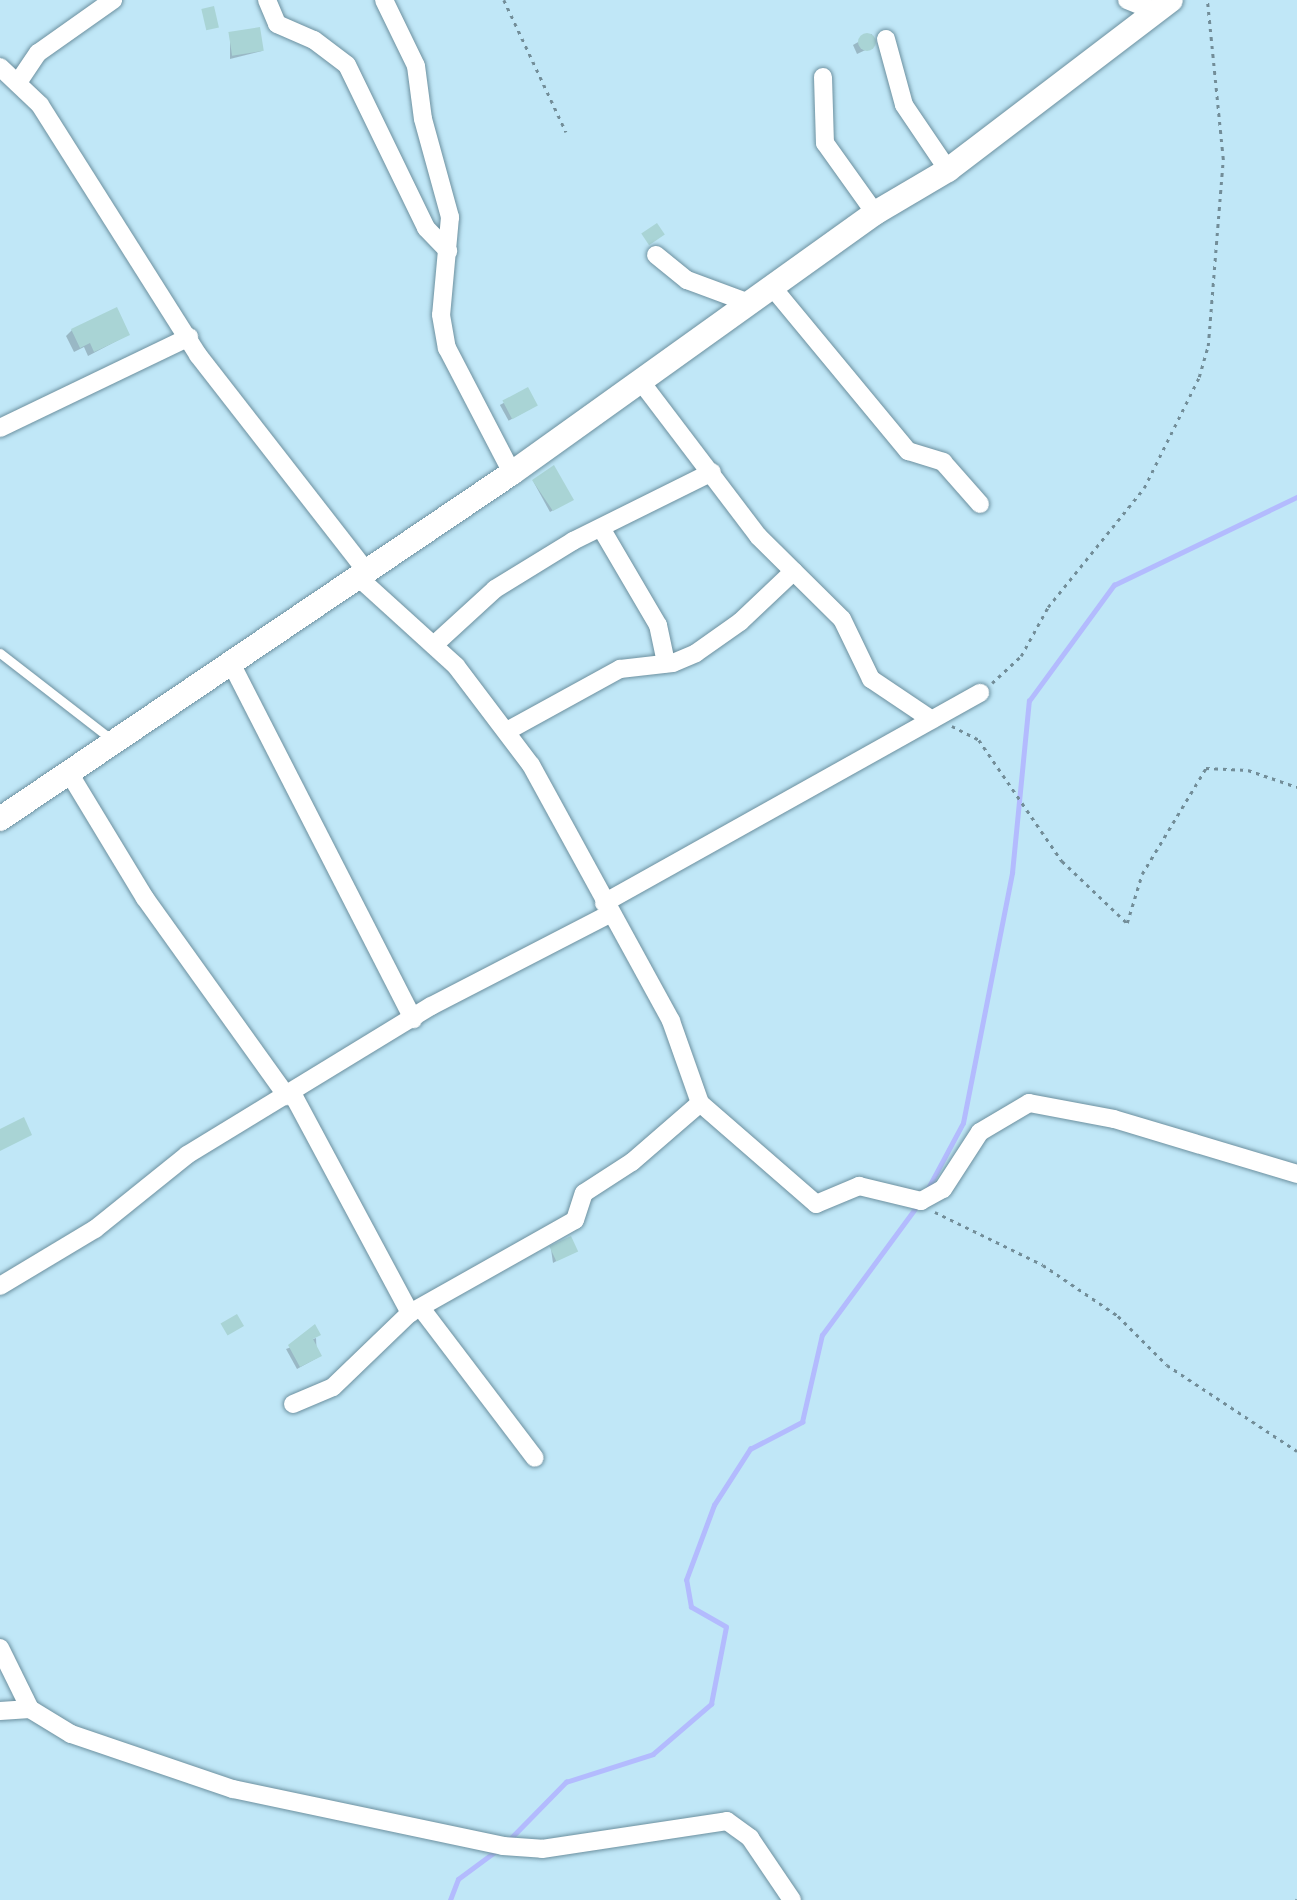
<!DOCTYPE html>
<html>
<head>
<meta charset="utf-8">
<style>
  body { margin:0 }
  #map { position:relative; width:1297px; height:1900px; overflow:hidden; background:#c0e7f7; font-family:"DejaVu Sans",sans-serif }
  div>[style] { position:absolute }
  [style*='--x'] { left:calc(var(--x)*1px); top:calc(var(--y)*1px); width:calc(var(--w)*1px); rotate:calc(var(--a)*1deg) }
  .shadow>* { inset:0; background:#0003; transform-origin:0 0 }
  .stream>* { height:4.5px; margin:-2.25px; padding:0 2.25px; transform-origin:2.25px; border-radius:2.25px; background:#b3bbfe }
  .building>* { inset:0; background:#a9d4d5; transform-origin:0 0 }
  .round { border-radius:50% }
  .path>* { height:2.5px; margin-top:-1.25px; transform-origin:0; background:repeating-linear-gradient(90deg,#728d98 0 3.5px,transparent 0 8.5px) }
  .roads { filter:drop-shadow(0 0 2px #6c909f) drop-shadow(0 0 2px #6c909f) }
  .lane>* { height:9px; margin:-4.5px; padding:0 4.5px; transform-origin:4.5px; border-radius:4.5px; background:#fff }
  .street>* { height:18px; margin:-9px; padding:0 9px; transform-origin:9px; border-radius:9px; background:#fff }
  .secondary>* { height:24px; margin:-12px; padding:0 12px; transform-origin:12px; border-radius:12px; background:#fff }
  span { translate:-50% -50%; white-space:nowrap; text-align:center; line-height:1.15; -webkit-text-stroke:5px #c0e7f7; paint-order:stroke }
</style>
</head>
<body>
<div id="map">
  <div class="shadow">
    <i style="clip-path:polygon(872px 34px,874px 46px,857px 54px,853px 45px)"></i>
    <i style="clip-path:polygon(230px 35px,262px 51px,230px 59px)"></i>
    <i style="clip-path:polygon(72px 330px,128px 335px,88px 356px,84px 347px,74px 352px,66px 336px)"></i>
    <i style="left:527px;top:390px;width:18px;height:31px;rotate:61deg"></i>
    <i style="clip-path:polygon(533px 481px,571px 500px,550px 512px)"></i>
    <i style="clip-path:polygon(551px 1249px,576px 1250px,553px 1263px)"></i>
    <i style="clip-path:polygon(316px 1338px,317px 1358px,297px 1369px,286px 1349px)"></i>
  </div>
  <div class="stream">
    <i style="--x:926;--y:1192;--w:78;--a:-61.8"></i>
    <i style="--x:963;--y:1123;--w:255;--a:-78.9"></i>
    <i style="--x:1012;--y:873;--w:173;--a:-84.4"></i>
    <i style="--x:1029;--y:701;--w:144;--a:-53.8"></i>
    <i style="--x:1114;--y:585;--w:203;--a:-25.7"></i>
    <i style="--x:508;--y:1841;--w:83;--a:-45.5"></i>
    <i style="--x:566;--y:1782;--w:91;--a:-17.8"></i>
    <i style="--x:653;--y:1754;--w:77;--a:-40.8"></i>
    <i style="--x:711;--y:1704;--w:78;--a:-79"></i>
    <i style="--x:726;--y:1627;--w:40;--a:-150.3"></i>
    <i style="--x:691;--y:1607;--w:27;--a:-100"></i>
    <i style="--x:686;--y:1580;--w:80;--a:-69.5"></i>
    <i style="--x:714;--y:1505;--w:67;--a:-57.3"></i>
    <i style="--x:750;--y:1449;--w:59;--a:-27.4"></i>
    <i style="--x:802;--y:1422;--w:89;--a:-77.1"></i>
    <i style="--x:822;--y:1335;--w:162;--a:-53.6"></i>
    <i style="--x:450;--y:1900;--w:22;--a:-69"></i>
    <i style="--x:458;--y:1879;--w:47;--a:-36.4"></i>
  </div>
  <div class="building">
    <i style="left:214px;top:6px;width:22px;height:13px;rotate:77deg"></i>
    <i style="left:260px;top:27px;width:24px;height:32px;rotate:81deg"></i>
    <i class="round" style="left:858px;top:33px;width:18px;height:18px"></i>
    <i style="left:657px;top:223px;width:14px;height:19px;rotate:56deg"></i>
    <i style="clip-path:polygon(117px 307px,130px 335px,94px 352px,90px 343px,80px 348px,71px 329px)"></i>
    <i style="left:528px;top:387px;width:21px;height:29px;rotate:62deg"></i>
    <i style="clip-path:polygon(554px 465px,574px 500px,553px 511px,532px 480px)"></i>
    <i style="clip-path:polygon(24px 1117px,32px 1135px,0 1151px,0 1129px)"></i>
    <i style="left:571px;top:1236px;width:17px;height:24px;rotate:65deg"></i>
    <i style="left:237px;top:1314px;width:14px;height:19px;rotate:60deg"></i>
    <i style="clip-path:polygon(315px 1324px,321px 1335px,313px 1339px,322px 1356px,300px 1367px,288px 1345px)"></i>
  </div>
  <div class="path">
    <i style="--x:504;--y:0;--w:146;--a:64.8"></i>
    <i style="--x:992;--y:683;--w:40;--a:-43"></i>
    <i style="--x:1021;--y:656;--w:56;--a:-61.1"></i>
    <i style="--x:1048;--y:607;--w:153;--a:-51.1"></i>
    <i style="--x:1144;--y:488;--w:124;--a:-63.6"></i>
    <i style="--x:1199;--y:377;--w:32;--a:-74"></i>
    <i style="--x:1208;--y:346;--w:188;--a:-85.4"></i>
    <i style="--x:1223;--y:159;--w:160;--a:-95.7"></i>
    <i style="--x:952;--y:726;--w:30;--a:27"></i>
    <i style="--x:979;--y:740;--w:147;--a:55.6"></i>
    <i style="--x:1062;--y:861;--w:90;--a:43.6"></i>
    <i style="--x:1127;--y:923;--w:51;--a:-73"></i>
    <i style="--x:1142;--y:874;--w:124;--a:-58.9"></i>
    <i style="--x:1206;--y:768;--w:42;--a:2.7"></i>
    <i style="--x:1248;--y:770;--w:52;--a:19.1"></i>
    <i style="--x:935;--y:1212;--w:120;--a:26.1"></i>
    <i style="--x:1043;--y:1265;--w:91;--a:34.2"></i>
    <i style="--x:1118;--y:1316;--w:69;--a:45"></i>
    <i style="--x:1167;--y:1365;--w:156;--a:33.5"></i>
    <i style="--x:1296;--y:1900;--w:1;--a:-45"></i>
  </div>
  <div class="roads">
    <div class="lane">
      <i style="--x:0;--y:653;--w:142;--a:37.8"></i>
    </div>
    <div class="street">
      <i style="--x:267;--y:0;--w:26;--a:67"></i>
      <i style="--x:277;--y:24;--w:40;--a:23.4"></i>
      <i style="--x:314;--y:40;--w:41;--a:37.1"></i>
      <i style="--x:347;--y:65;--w:181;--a:64.1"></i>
      <i style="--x:426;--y:228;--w:32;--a:46"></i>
      <i style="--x:384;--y:0;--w:73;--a:64.1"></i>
      <i style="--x:416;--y:66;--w:53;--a:82.5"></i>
      <i style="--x:423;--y:119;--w:102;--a:74.6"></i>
      <i style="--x:450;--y:217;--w:98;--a:95.2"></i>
      <i style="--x:441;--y:315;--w:34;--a:80"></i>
      <i style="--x:447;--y:348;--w:141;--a:62.5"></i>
      <i style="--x:1127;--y:0;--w:32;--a:22"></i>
      <i style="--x:886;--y:39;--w:68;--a:74.7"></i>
      <i style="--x:904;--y:105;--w:78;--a:55.9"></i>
      <i style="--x:0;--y:67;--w:55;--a:43.5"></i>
      <i style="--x:40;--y:105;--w:296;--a:57.7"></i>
      <i style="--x:198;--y:355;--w:274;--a:52.1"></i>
      <i style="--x:823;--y:77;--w:66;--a:88.3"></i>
      <i style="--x:825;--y:143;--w:86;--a:54.5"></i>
      <i style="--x:19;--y:81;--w:34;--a:-56"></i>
      <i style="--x:38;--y:53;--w:92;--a:-35.2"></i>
      <i style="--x:656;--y:255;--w:40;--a:39"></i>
      <i style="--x:687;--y:280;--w:69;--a:20.3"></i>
      <i style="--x:773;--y:288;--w:212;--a:50.4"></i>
      <i style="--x:908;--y:451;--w:37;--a:17"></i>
      <i style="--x:943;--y:462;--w:56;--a:48.6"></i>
      <i style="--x:642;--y:383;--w:192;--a:52.8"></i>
      <i style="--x:758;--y:536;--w:118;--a:44.7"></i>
      <i style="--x:842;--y:619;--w:67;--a:64.2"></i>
      <i style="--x:871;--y:679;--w:73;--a:33.9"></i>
      <i style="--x:0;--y:428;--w:210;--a:-25.7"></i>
      <i style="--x:601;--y:528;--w:113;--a:59.6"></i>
      <i style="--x:658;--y:625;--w:39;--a:78"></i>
      <i style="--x:359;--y:578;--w:131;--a:42.2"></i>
      <i style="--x:456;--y:666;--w:124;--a:52.9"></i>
      <i style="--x:531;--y:765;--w:292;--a:61.3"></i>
      <i style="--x:671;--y:1021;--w:87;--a:70.5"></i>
      <i style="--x:700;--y:1103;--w:154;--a:41"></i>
      <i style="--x:816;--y:1204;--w:47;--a:-22.7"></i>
      <i style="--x:859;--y:1186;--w:64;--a:13.6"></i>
      <i style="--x:921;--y:1201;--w:25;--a:-29"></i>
      <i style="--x:943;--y:1189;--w:68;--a:-57"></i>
      <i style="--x:980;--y:1132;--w:57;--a:-30.6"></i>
      <i style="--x:1029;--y:1103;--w:86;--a:10.7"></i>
      <i style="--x:1114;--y:1119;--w:191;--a:16.7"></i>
      <i style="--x:435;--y:644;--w:81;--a:-42.5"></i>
      <i style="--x:495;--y:589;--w:92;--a:-31.6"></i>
      <i style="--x:573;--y:541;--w:155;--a:-26.4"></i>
      <i style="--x:232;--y:665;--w:398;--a:62.9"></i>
      <i style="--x:507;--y:731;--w:129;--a:-28.8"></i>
      <i style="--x:620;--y:669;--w:53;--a:-6.5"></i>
      <i style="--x:673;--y:663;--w:25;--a:-23"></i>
      <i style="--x:696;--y:653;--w:54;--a:-35.2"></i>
      <i style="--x:740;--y:622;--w:74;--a:-43.4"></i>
      <i style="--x:71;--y:776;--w:143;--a:58.8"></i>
      <i style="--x:145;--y:898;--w:244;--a:54.4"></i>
      <i style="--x:604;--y:903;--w:431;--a:-29.2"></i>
      <i style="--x:292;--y:1093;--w:250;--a:61.8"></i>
      <i style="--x:0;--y:1286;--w:111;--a:-31"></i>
      <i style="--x:95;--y:1229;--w:118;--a:-38.8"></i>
      <i style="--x:187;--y:1155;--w:286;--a:-31.4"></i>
      <i style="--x:431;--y:1006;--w:200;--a:-27.3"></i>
      <i style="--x:421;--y:1308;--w:188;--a:52.8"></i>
      <i style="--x:293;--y:1404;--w:43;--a:-23"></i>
      <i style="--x:333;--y:1387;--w:107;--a:-43.9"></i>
      <i style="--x:410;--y:1313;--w:189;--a:-29.4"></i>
      <i style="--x:575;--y:1220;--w:28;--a:-72"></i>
      <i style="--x:584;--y:1193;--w:57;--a:-32.9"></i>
      <i style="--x:632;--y:1162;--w:90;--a:-40.9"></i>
      <i style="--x:0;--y:1648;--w:68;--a:63.8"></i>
      <i style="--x:30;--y:1709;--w:48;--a:31.4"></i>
      <i style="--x:71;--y:1734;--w:171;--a:18.8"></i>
      <i style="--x:233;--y:1789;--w:276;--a:11.9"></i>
      <i style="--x:503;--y:1846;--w:39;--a:4"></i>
      <i style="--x:542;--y:1849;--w:187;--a:-8.6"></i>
      <i style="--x:727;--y:1821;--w:29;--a:36"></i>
      <i style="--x:750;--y:1838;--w:75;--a:55.9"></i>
      <i style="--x:0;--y:1711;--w:30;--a:-4"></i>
    </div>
    <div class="secondary">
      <i style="--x:0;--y:819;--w:618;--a:-34.05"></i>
      <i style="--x:512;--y:473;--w:447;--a:-35.6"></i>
      <i style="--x:875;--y:213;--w:85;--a:-30.5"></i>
      <i style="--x:948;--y:170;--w:280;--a:-37.3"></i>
    </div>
  </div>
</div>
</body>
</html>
